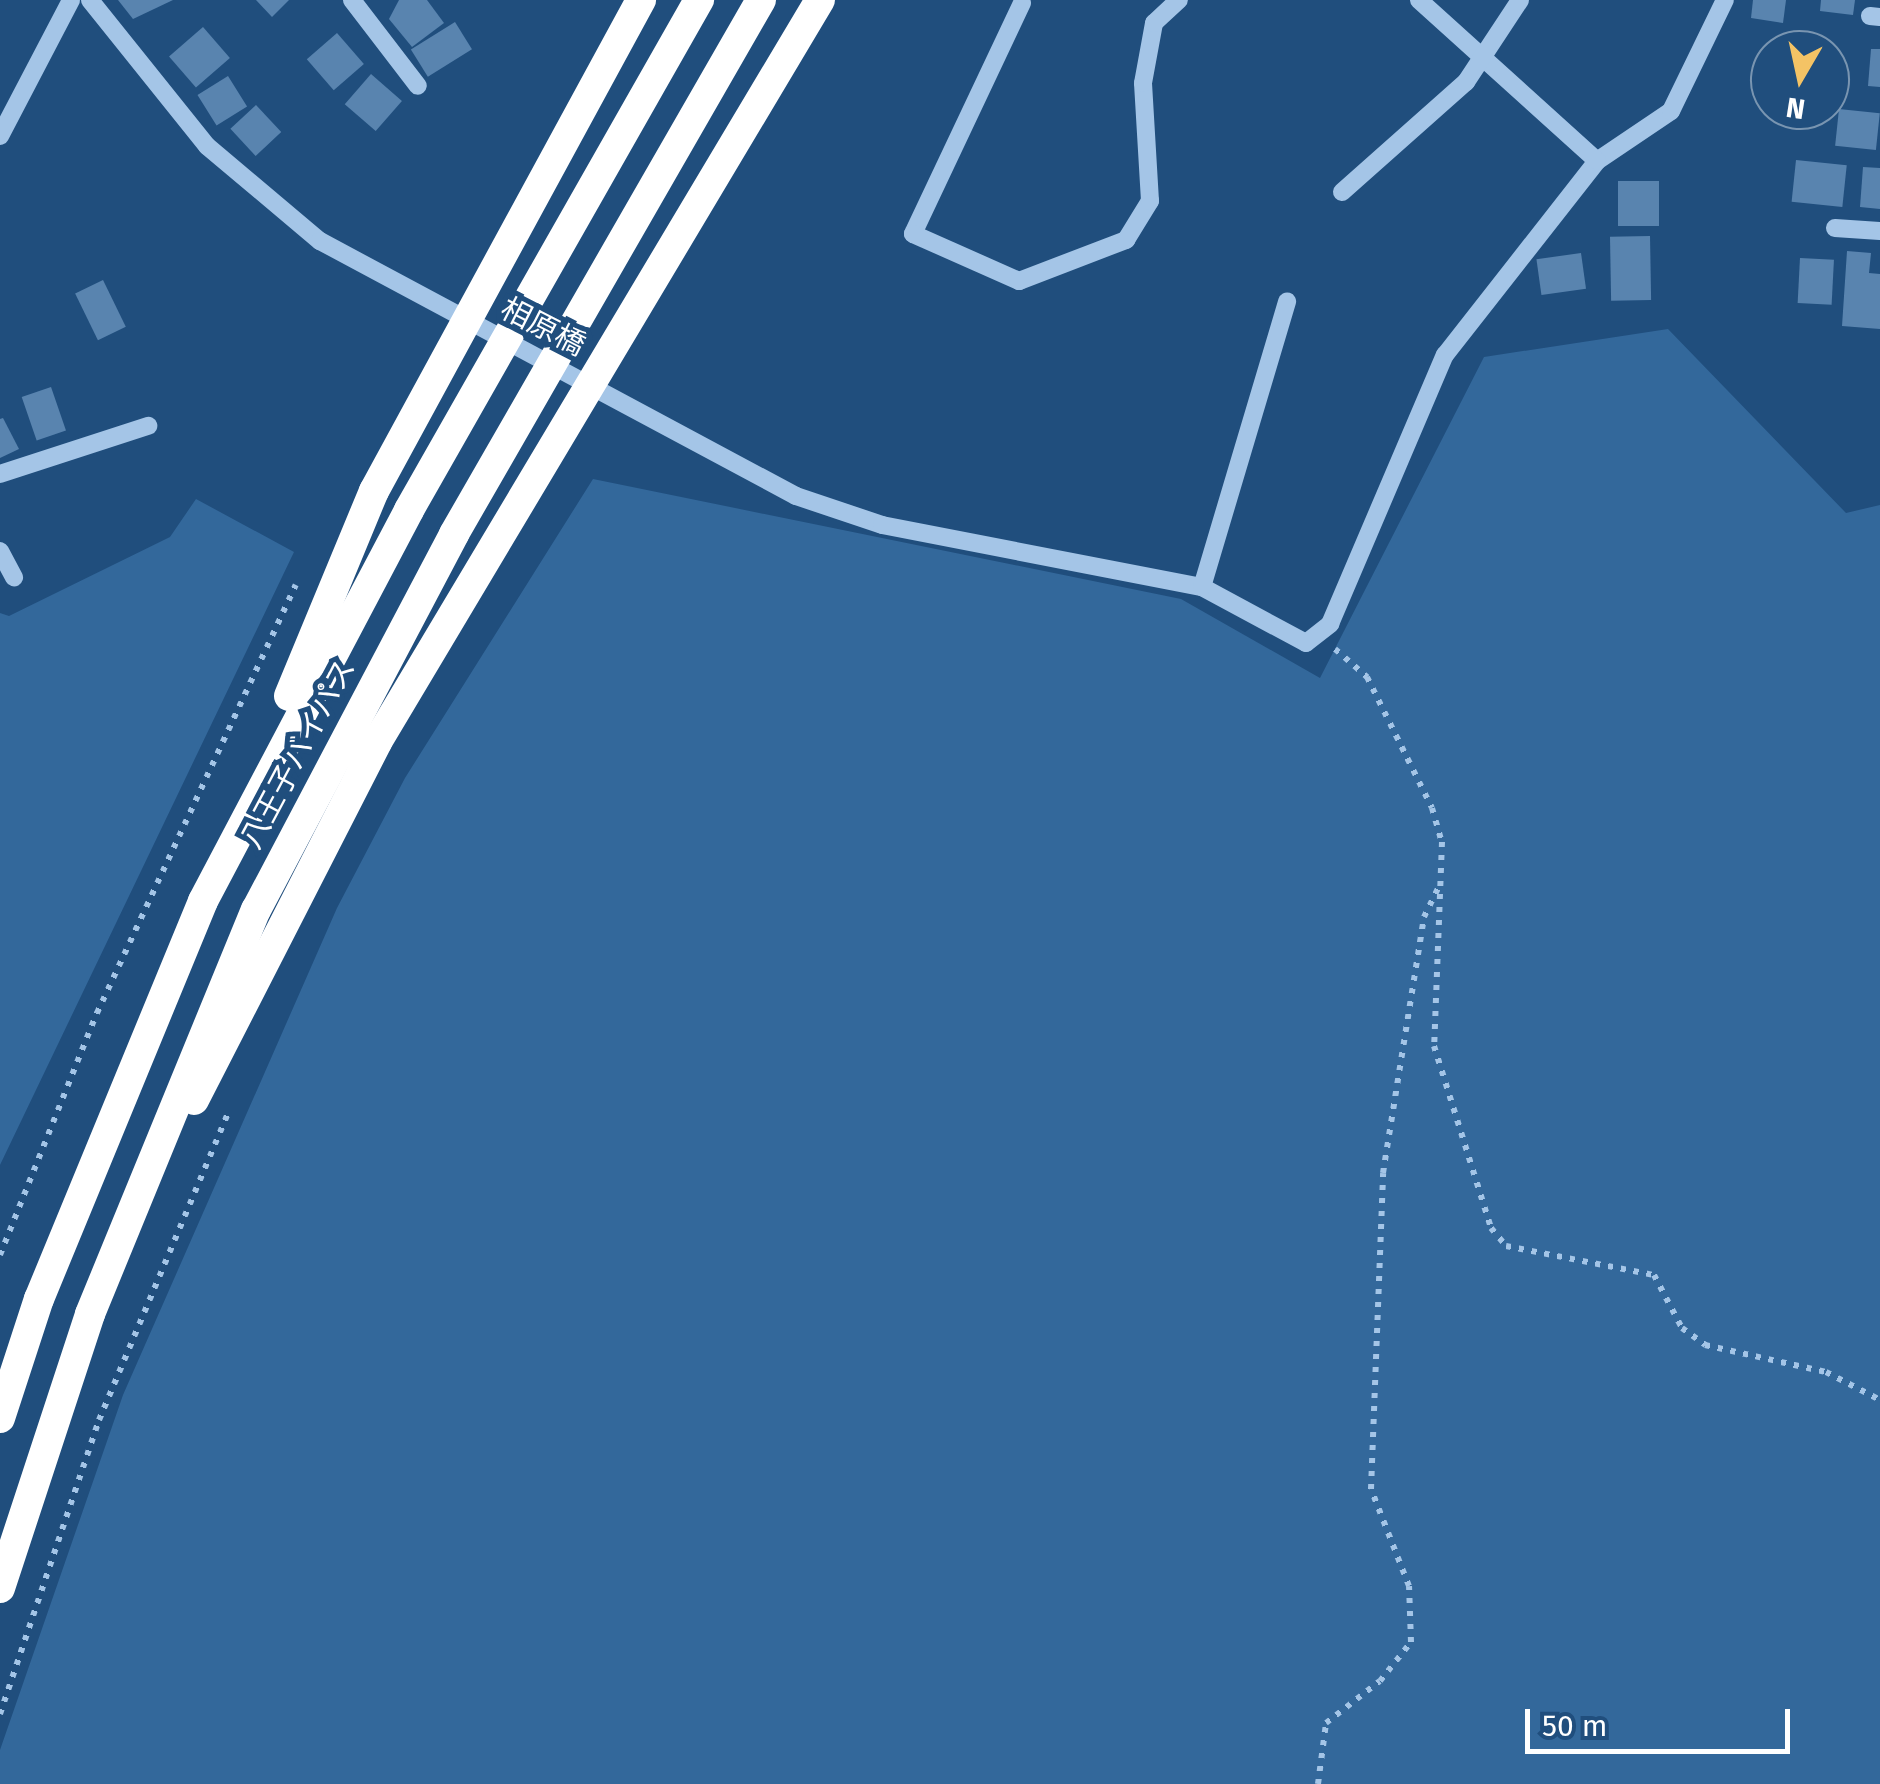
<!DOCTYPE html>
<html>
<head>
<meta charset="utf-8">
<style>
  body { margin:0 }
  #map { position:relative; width:1880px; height:1784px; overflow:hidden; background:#204e7d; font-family:"Fira Sans","Noto Sans JP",sans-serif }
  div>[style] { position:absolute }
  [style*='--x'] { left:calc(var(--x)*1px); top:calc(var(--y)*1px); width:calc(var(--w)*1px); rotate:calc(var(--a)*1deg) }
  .green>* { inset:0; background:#33689b }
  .building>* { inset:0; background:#5984af; transform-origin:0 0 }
  .path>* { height:6px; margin-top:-3px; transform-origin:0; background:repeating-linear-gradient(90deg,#a4c5e7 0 5px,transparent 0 13px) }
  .minor>* { height:18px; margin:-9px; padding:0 9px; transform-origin:9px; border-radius:9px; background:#a4c5e7 }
  .highway>* { height:30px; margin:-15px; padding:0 15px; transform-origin:15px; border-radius:15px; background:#fff }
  span { translate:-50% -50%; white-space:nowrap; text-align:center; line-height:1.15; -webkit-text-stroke:10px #204e7d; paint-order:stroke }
  .street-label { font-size:30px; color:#fff }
  .north { position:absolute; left:1750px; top:30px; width:100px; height:100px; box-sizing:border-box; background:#204e7d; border:2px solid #7995b1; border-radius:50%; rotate:189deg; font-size:28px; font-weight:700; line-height:40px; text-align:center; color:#fff }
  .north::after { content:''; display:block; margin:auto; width:35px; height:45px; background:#f4c365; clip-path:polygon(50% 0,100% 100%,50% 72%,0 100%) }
  .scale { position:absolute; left:1525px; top:1709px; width:265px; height:45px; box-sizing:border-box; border:5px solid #fff; border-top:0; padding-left:12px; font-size:30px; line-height:35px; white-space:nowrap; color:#fff; -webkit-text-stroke:8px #204e7d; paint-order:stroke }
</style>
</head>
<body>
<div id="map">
  <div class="green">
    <i style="clip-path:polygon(1668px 329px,1846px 513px,1880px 505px,1880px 1784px,0 1784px,0 1750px,123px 1395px,337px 908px,405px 778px,593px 479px,1181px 599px,1320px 678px,1484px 357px)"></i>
    <i style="clip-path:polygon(196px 499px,294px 552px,0 1165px,0 613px,9px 616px,170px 537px)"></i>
  </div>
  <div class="building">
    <i style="clip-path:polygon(118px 0,173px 0,133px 19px)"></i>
    <i style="clip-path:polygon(256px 0,289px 0,272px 17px)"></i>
    <i style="clip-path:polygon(399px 0,427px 0,444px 23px,412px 47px,389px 19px)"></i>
    <i style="clip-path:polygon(1753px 0,1786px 0,1783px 23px,1751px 18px)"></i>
    <i style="clip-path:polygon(1821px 0,1855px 0,1853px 15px,1820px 11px)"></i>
    <i style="left:455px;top:22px;width:32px;height:52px;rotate:58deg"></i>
    <i style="left:203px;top:27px;width:41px;height:45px;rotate:49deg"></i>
    <i style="left:337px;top:33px;width:41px;height:40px;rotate:49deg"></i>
    <i style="clip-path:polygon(1871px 49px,1880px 49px,1880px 87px,1868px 86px)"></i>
    <i style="left:371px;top:74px;width:41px;height:40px;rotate:41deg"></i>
    <i style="left:228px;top:76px;width:36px;height:36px;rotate:58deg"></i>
    <i style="left:256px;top:105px;width:37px;height:35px;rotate:47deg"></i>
    <i style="left:1839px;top:109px;width:41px;height:37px;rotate:6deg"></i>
    <i style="left:1796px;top:160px;width:51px;height:42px;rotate:6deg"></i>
    <i style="clip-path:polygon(1863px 167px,1880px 168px,1880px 209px,1860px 207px)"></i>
    <i style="left:1618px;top:181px;width:41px;height:45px"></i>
    <i style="left:1650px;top:236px;width:64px;height:40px;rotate:89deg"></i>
    <i style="clip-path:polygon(1847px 251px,1871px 253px,1869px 273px,1880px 274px,1880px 329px,1842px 326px)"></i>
    <i style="left:1581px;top:253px;width:36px;height:45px;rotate:82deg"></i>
    <i style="left:1800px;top:258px;width:34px;height:45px;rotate:3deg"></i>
    <i style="left:103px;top:280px;width:52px;height:31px;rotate:64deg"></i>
    <i style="left:51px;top:387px;width:46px;height:31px;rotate:71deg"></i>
    <i style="clip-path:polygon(3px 418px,19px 449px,0 458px,0 419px)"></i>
  </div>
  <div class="path">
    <i style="--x:1335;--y:649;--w:43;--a:41.2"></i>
    <i style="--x:1367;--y:677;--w:146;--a:63.6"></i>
    <i style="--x:1432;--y:808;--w:35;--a:74"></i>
    <i style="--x:1442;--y:842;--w:204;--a:92.2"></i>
    <i style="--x:1434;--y:1046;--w:191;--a:72.6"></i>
    <i style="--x:1491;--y:1228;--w:23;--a:50"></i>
    <i style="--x:1506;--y:1246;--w:151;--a:11.1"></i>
    <i style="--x:1654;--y:1275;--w:60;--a:62.2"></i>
    <i style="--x:1682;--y:1328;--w:29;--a:36"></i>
    <i style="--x:1705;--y:1345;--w:124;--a:12.6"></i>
    <i style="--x:1826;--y:1372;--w:61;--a:27.4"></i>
    <i style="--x:0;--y:1255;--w:261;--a:-68.2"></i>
    <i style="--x:97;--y:1013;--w:472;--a:-65.1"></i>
    <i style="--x:0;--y:1714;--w:310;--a:-71.4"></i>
    <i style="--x:99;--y:1420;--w:337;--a:-67.2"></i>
    <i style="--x:1318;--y:1784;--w:62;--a:-82.5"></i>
    <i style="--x:1326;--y:1723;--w:68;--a:-37.9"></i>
    <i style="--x:1380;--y:1681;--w:50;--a:-51.5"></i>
    <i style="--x:1411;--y:1642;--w:56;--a:-92"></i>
    <i style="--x:1409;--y:1586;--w:104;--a:-111.4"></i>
    <i style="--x:1371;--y:1489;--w:316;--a:-87.8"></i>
    <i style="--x:1383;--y:1173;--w:259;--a:-80.9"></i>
    <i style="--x:1424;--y:917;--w:37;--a:-64"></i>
  </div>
  <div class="minor">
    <i style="--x:90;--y:0;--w:187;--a:51.3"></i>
    <i style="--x:207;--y:146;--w:148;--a:40.1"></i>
    <i style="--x:320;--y:241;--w:540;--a:28.18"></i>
    <i style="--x:796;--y:496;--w:91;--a:18.6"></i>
    <i style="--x:882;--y:525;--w:326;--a:11"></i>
    <i style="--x:1202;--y:587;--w:118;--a:28.3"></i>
    <i style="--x:1306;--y:643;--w:31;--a:-38"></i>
    <i style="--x:1330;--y:624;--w:293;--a:-66.9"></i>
    <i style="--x:1445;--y:355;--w:246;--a:-51.9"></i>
    <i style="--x:1597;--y:161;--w:89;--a:-34"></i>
    <i style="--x:1671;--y:111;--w:123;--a:-64.1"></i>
    <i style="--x:352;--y:0;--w:108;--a:52.5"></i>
    <i style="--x:1419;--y:0;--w:240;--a:42.1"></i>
    <i style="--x:1022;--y:3;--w:255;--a:115.3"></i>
    <i style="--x:913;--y:234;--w:116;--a:23.9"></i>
    <i style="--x:1019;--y:281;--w:115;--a:-21"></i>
    <i style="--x:1126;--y:240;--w:46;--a:-58.4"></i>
    <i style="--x:1150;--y:201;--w:118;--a:-93.4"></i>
    <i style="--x:1143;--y:83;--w:61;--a:-79.6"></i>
    <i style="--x:1154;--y:23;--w:34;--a:-43"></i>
    <i style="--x:1870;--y:16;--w:10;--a:6"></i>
    <i style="--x:0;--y:136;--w:153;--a:-62.4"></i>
    <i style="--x:1342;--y:192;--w:166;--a:-41.6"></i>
    <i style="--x:1466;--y:82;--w:98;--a:-56.6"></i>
    <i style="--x:1835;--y:228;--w:45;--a:3.8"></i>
    <i style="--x:0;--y:474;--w:156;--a:-18"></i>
    <i style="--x:0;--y:551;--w:30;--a:62"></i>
    <i style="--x:1202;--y:587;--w:298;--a:-73.4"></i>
  </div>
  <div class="highway">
    <i style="--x:289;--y:696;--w:222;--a:-67.5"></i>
    <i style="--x:374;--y:491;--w:559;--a:-61.46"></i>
    <i style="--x:194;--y:1100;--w:402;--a:-62.9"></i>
    <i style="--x:377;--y:742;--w:864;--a:-59.16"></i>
    <i style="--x:0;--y:1418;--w:125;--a:-71.9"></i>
    <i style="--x:39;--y:1299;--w:430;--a:-67.6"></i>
    <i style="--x:203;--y:901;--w:442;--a:-62.2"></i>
    <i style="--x:409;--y:510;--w:587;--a:-60.38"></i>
    <i style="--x:0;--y:1588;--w:288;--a:-71.8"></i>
    <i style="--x:90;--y:1314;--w:437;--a:-67.7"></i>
    <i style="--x:256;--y:910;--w:425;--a:-62.2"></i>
    <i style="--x:454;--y:534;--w:616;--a:-60.11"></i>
  </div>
  <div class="street-label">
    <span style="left:543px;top:327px;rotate:27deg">相原橋</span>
    <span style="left:298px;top:754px;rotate:-62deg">八王子バイパス</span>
  </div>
  <div class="north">N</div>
  <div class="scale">50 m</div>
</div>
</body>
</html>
